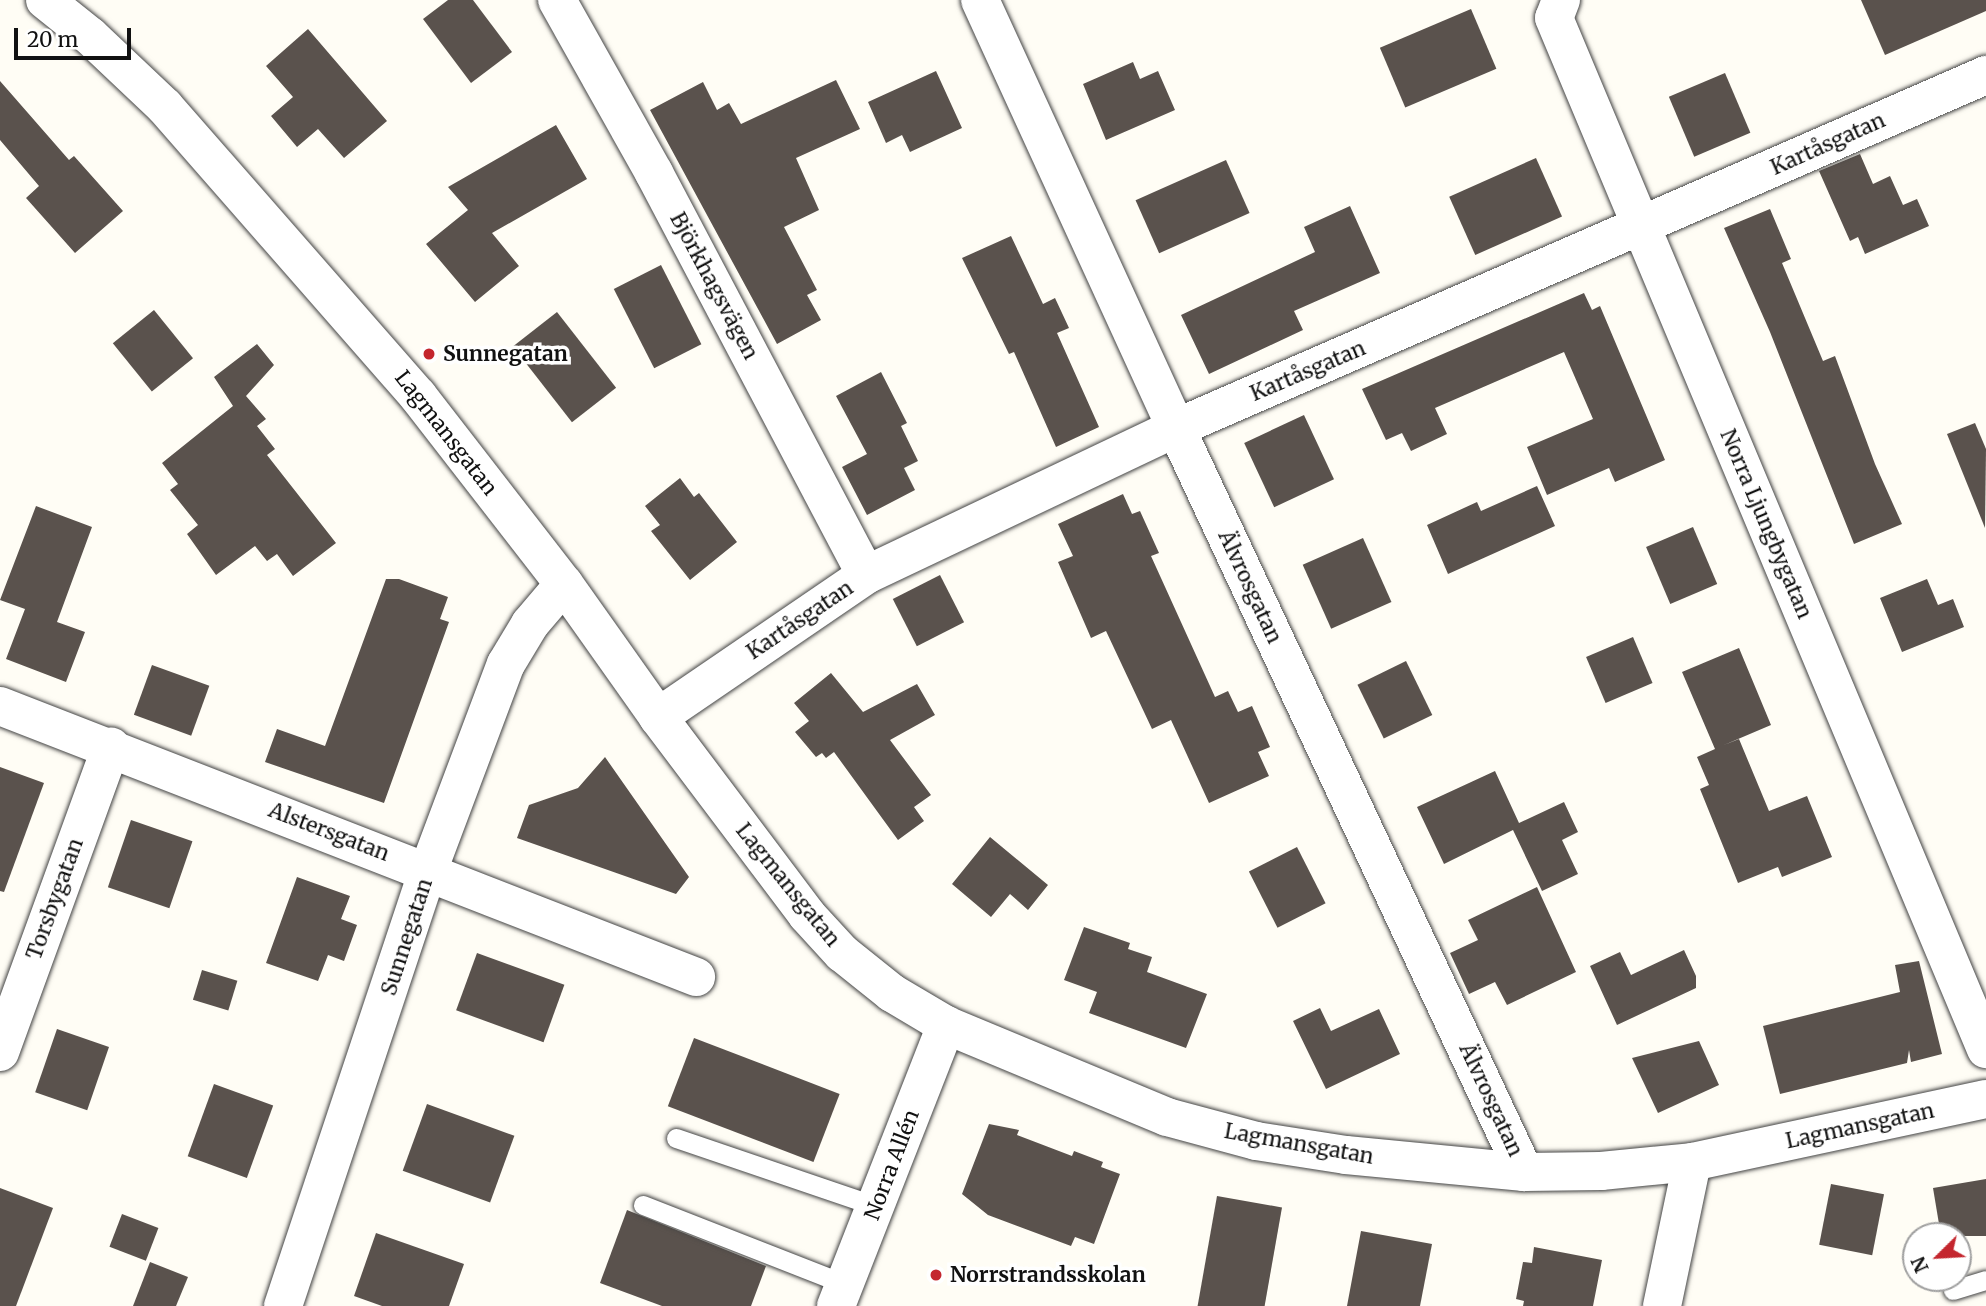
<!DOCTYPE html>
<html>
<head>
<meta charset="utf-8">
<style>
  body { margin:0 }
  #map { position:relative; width:1986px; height:1306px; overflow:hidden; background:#fffdf5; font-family:Merriweather,serif }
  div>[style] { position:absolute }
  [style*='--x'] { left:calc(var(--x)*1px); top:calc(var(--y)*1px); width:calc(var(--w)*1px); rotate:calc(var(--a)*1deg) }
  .building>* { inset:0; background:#5a524d; transform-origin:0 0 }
  .roads { filter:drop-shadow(0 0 2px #444) drop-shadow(0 0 2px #444) }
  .service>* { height:19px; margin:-9.5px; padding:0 9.5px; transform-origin:9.5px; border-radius:9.5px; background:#fff }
  .minor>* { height:38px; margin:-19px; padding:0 19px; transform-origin:19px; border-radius:19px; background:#fff }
  .tertiary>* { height:38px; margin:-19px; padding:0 19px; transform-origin:19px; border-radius:19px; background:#fff }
  .dots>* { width:19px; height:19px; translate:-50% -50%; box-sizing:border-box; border:4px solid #fff; border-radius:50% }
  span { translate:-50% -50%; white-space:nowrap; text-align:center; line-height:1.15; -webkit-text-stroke:7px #fff; paint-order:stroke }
  .street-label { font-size:21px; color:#111 }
  .poi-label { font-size:21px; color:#111; font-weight:700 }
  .left { translate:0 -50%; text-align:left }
  .north { position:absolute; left:1902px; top:1222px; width:70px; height:70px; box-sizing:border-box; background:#fff; border:2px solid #a0a0a0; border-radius:50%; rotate:246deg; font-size:19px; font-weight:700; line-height:28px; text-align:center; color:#111 }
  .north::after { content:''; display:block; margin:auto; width:24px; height:32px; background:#c4262e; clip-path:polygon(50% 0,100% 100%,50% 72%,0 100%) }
  .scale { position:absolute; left:14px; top:28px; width:117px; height:32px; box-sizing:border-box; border:4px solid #111; border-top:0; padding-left:9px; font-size:21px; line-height:24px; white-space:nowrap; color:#111; -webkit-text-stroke:5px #fff; paint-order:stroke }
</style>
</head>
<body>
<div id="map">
  <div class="building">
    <i style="clip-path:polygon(448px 0,473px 0,512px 52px,471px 83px,423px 19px)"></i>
    <i style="clip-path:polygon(1861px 0,1986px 0,1986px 11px,1885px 55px)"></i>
    <i style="left:1471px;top:9px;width:65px;height:99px;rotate:67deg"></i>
    <i style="clip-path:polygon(308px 29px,387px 121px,344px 158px,318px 129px,297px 147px,271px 116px,293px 97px,266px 66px)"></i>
    <i style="clip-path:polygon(1133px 62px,1140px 79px,1158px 71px,1175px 110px,1106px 140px,1083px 84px)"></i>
    <i style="clip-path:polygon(936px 71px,962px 128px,910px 152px,902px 135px,886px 143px,868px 102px)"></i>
    <i style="left:1725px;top:73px;width:65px;height:61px;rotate:67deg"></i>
    <i style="clip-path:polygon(836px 80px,860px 129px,796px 158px,819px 210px,784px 227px,817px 290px,807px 295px,821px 320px,777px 344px,650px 110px,703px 82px,717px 110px,729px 103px,741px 124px)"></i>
    <i style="clip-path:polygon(0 81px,69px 160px,74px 156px,123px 211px,75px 253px,26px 198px,39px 186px,0 140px)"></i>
    <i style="clip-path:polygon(556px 125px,587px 179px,492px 233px,519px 266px,475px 302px,426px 244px,468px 210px,448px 187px)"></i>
    <i style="clip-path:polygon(1860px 154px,1873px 184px,1890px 176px,1903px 205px,1917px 199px,1929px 226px,1865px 254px,1858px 237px,1850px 241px,1819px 171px)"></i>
    <i style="left:1536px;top:158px;width:64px;height:95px;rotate:66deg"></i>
    <i style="left:1226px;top:160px;width:58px;height:99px;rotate:66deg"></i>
    <i style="clip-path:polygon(1350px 206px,1380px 273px,1294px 311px,1303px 330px,1209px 374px,1181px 315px,1315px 252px,1304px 227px)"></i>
    <i style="clip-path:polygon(1770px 209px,1791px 259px,1782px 263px,1823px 361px,1835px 356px,1875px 464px,1902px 524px,1854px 544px,1770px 332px,1724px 228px)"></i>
    <i style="clip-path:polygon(1011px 236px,1043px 304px,1055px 298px,1069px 328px,1057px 333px,1099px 427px,1056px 447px,1014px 352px,1009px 354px,962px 258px)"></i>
    <i style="left:661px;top:265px;width:89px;height:53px;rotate:63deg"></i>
    <i style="clip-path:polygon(1584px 293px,1592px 310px,1600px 306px,1665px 460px,1615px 482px,1609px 468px,1547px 495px,1527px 447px,1593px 419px,1564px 352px,1435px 408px,1447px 434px,1411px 451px,1402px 433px,1386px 440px,1362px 389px)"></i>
    <i style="left:154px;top:310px;width:62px;height:53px;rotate:51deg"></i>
    <i style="left:557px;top:312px;width:96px;height:56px;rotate:52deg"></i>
    <i style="clip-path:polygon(257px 344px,274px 365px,246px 396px,266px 419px,257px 426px,275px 449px,267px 455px,336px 543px,293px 576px,277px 554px,267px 561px,255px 546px,216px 575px,187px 534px,198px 525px,170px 490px,178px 484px,162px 463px,233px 406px,214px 377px)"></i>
    <i style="clip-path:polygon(881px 372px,907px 423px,901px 426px,918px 461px,904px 468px,915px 490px,867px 515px,842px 467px,867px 454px,836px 396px)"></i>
    <i style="left:1304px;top:415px;width:71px;height:66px;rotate:65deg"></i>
    <i style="clip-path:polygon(1975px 423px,1986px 449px,1985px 528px,1947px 434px)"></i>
    <i style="clip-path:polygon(680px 478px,694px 497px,699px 493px,737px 542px,690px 580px,651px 531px,660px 525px,645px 506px)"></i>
    <i style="clip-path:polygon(1537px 486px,1555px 526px,1448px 574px,1427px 525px,1477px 502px,1481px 511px)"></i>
    <i style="clip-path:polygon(1123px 494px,1132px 514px,1140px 511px,1159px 553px,1151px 556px,1215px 697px,1228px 691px,1238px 712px,1252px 706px,1270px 747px,1258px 752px,1269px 776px,1209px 803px,1171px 720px,1152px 729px,1106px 631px,1091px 638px,1058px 562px,1073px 556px,1058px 524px)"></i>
    <i style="clip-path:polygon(36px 506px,92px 527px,57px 622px,85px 632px,66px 682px,6px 659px,25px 609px,0 600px)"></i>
    <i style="left:1693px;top:527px;width:62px;height:51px;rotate:67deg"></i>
    <i style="left:1363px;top:538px;width:70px;height:66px;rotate:66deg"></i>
    <i style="left:940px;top:575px;width:53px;height:53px;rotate:63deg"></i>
    <i style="clip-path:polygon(386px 579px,399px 579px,448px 597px,440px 619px,449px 622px,384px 803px,265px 762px,277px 729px,325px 746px)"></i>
    <i style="clip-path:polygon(1927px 579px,1938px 605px,1953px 599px,1964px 627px,1902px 652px,1880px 598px)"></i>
    <i style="left:1633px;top:637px;width:50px;height:51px;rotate:67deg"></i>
    <i style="clip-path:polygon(1739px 648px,1771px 725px,1724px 745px,1739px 739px,1769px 811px,1807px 796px,1832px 857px,1782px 877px,1778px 867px,1738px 883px,1700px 789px,1709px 785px,1697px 757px,1715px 749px,1682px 672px)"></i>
    <i style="left:1406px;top:661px;width:60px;height:54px;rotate:64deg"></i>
    <i style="left:152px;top:665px;width:61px;height:53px;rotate:20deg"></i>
    <i style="clip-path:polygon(831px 673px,863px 712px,917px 684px,935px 715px,890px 740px,931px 795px,914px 807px,924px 821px,898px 840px,834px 752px,826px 758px,822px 753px,816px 757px,795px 732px,809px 721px,794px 703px)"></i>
    <i style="clip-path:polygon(605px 757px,689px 877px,676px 894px,517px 838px,529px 805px,578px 788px)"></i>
    <i style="clip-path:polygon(0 767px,44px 783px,4px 892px,0 891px)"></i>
    <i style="clip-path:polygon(1495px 771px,1519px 823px,1564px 802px,1578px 832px,1562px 840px,1578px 874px,1542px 891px,1513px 830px,1444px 864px,1417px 807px)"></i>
    <i style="left:131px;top:820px;width:65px;height:71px;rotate:19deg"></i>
    <i style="clip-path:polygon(990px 837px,1048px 885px,1028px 910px,1010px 894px,991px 917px,952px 884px)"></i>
    <i style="left:1297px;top:847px;width:63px;height:54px;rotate:63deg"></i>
    <i style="clip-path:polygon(297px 877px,350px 896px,341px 919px,357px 925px,344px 961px,328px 955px,318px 981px,266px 963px)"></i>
    <i style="clip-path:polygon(1537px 887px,1576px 972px,1507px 1005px,1495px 982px,1469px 994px,1450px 953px,1478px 940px,1468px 920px)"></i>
    <i style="clip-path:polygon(1084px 927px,1130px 943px,1128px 949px,1152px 957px,1147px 972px,1207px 994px,1186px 1048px,1089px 1013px,1097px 992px,1064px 980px)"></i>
    <i style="clip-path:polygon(1684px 950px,1696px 976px,1696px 988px,1617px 1025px,1590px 966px,1620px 952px,1631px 975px)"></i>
    <i style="left:477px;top:953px;width:93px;height:61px;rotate:20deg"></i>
    <i style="clip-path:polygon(1919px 961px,1942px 1054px,1911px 1062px,1909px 1050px,1907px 1063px,1780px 1094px,1763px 1026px,1900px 992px,1895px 965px)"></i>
    <i style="left:202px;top:970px;width:37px;height:31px;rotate:17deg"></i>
    <i style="clip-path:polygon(1320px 1008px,1331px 1031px,1379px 1009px,1400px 1054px,1326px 1089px,1293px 1021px)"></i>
    <i style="left:57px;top:1029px;width:55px;height:67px;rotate:19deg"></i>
    <i style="left:694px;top:1038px;width:156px;height:73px;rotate:21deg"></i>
    <i style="clip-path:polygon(1699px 1041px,1719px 1085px,1658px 1113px,1632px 1058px)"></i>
    <i style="left:214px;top:1084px;width:63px;height:77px;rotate:20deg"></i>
    <i style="left:427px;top:1104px;width:93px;height:71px;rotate:20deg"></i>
    <i style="clip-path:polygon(989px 1124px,1019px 1130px,1017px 1135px,1072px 1156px,1074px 1151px,1103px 1162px,1101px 1167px,1120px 1174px,1094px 1244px,1075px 1237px,1071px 1246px,988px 1215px,962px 1194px)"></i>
    <i style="clip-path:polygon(1986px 1179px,1986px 1236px,1941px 1236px,1933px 1188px)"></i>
    <i style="left:1831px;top:1184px;width:54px;height:62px;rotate:11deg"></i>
    <i style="clip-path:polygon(0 1188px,53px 1208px,16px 1306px,0 1306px)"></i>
    <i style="left:1217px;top:1196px;width:66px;height:112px;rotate:10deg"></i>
    <i style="clip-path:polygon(627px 1210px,766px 1266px,751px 1306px,662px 1306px,600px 1283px)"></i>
    <i style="left:122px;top:1214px;width:39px;height:35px;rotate:21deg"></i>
    <i style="clip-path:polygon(1361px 1231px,1432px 1244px,1420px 1306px,1347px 1306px)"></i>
    <i style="clip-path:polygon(376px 1233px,464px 1264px,449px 1306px,382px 1306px,354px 1296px)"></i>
    <i style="clip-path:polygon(1534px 1247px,1602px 1260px,1593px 1306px,1523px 1306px,1524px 1301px,1516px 1299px,1523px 1262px,1532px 1263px)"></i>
    <i style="clip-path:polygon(150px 1262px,188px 1277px,176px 1306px,133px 1306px)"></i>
  </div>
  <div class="roads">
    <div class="service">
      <i style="--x:676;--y:1138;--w:211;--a:18.8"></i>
      <i style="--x:643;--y:1205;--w:217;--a:21.4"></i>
      <i style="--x:1953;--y:1290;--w:34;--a:-17"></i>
    </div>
    <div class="minor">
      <i style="--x:557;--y:0;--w:198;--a:60.7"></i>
      <i style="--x:654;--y:173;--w:454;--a:62.2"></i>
      <i style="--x:980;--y:0;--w:471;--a:65.4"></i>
      <i style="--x:1176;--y:428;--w:821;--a:64.93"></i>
      <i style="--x:1561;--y:0;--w:19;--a:111"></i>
      <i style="--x:1554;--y:18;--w:1118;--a:67.27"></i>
      <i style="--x:0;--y:706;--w:747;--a:21.27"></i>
      <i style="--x:658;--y:717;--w:252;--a:-34.3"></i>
      <i style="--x:866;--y:575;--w:343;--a:-25.4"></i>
      <i style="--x:1176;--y:428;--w:884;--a:-23.55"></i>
      <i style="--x:0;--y:1052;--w:325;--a:-70"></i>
      <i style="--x:283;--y:1306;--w:459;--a:-71.6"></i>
      <i style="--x:428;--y:871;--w:221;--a:-69.4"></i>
      <i style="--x:506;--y:664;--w:47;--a:-59"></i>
      <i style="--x:530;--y:624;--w:52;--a:-49.6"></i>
      <i style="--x:1662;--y:1306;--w:147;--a:-78.2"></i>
    </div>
    <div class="tertiary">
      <i style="--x:45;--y:0;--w:58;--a:38.7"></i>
      <i style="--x:90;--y:36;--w:103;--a:43.4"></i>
      <i style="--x:165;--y:107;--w:384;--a:48.8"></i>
      <i style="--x:418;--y:396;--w:238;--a:52.2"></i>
      <i style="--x:564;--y:584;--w:163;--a:54.7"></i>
      <i style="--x:658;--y:717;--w:248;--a:53"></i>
      <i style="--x:807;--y:915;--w:52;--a:47.4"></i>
      <i style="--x:842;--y:953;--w:64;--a:38.7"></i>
      <i style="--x:892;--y:993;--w:63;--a:30.7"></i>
      <i style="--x:946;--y:1025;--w:239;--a:22.6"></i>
      <i style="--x:1167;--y:1117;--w:92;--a:15.1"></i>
      <i style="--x:1256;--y:1141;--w:91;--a:8.8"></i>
      <i style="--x:1346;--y:1155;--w:179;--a:5.5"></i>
      <i style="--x:1524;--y:1172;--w:77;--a:-0.7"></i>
      <i style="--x:1601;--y:1171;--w:91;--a:-5.6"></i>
      <i style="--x:1692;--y:1162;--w:301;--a:-12.1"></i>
      <i style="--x:836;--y:1306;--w:302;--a:-68.6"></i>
    </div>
  </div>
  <div class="dots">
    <i style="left:429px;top:354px;background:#c4262e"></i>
    <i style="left:936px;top:1275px;background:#c4262e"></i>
  </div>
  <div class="street-label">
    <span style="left:1828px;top:144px;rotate:-24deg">Kartåsgatan</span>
    <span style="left:714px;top:286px;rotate:62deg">Björkhagsvägen</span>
    <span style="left:1308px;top:371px;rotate:-23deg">Kartåsgatan</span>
    <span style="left:446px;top:433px;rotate:52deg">Lagmansgatan</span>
    <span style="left:1766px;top:524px;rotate:67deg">Norra Ljungbygatan</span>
    <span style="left:1250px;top:587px;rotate:65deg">Älvrosgatan</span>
    <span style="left:800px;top:620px;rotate:-34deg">Kartåsgatan</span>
    <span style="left:329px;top:832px;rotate:21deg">Alstersgatan</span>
    <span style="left:788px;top:885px;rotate:51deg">Lagmansgatan</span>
    <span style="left:55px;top:899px;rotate:-70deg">Torsbygatan</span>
    <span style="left:407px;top:937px;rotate:-72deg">Sunnegatan</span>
    <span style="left:1491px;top:1100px;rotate:65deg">Älvrosgatan</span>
    <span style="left:1860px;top:1126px;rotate:-12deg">Lagmansgatan</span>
    <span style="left:1299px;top:1144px;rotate:10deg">Lagmansgatan</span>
    <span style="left:892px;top:1165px;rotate:-69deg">Norra Allén</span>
  </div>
  <div class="poi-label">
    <span class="left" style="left:443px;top:354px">Sunnegatan</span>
    <span class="left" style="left:950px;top:1275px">Norrstrandsskolan</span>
  </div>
  <div class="north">N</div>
  <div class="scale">20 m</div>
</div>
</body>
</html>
